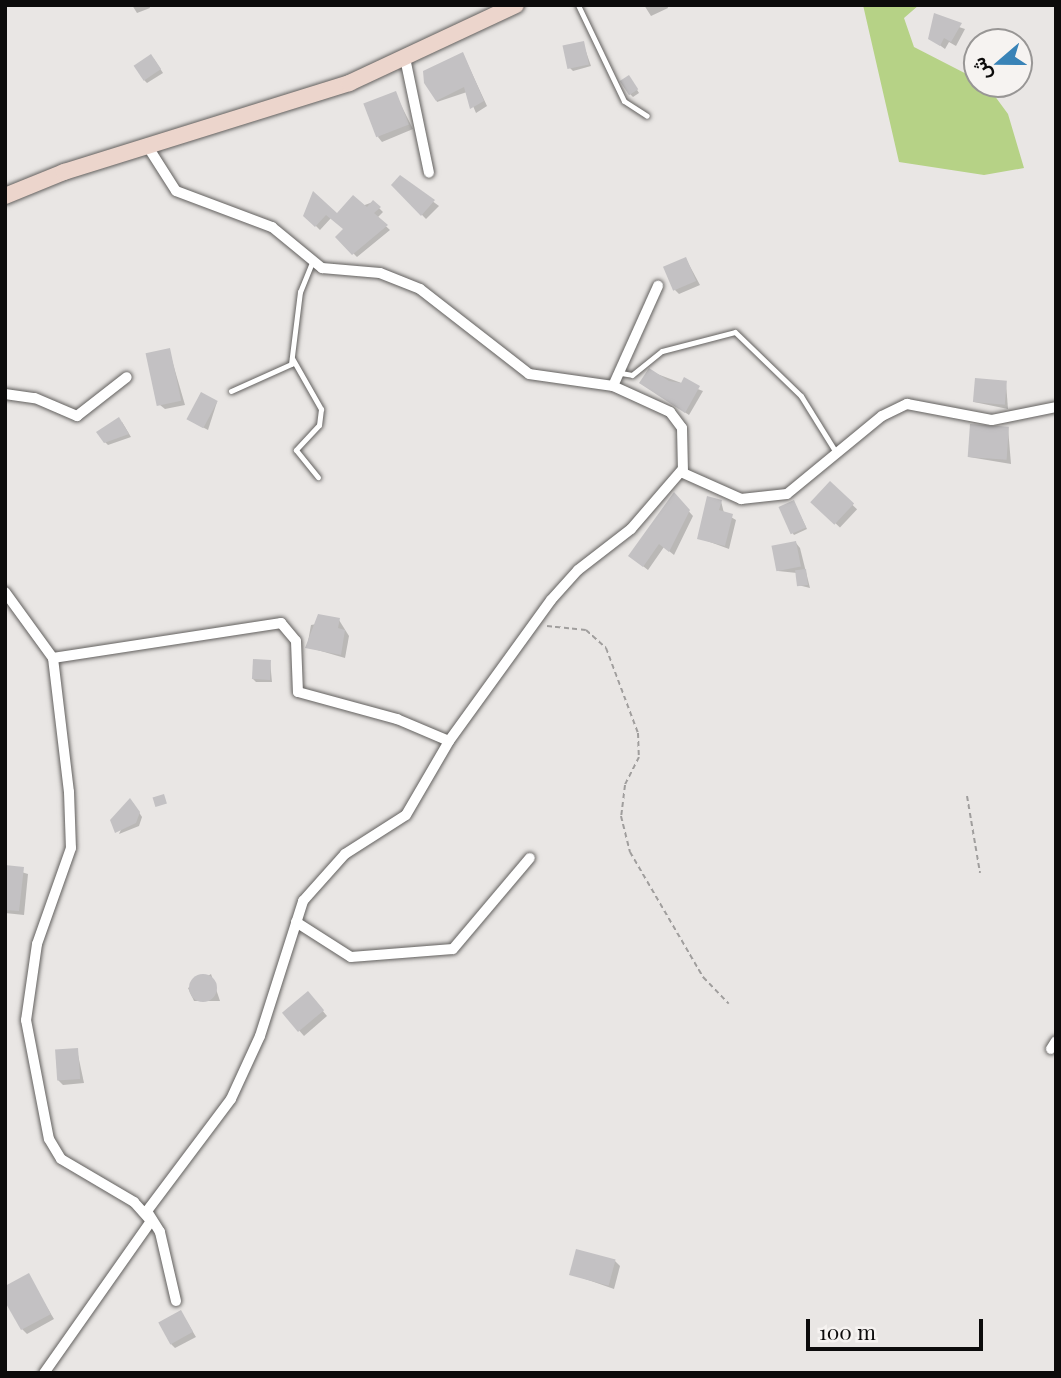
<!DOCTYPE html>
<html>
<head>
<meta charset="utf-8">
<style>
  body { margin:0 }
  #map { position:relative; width:1061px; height:1378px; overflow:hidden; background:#e9e6e4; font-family:"Playfair Display",Vazirmatn,serif }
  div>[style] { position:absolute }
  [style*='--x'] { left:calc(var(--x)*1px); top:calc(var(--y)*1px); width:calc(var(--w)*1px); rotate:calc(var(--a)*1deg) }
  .green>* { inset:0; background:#b6d286 }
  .shadow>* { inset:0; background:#0003; transform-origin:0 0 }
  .building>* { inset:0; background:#c3c1c3; transform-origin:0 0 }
  .round { border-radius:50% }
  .path>* { height:2px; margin-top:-1px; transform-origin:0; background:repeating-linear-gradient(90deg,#a09e9d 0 5px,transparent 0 8.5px) }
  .roads { filter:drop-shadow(0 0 2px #62605e) drop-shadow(0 0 2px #62605e) }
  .service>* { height:5px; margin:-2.5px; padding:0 2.5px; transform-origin:2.5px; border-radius:2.5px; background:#fff }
  .minor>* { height:10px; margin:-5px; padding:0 5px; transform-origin:5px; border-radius:5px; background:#fff }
  .secondary>* { height:16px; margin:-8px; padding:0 8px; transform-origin:8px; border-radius:8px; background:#ecd5cc }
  span { translate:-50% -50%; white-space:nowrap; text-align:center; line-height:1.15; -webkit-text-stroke:7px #f6f3f1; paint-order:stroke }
  .frame { position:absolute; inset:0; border:7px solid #0c0b0b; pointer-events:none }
  .north { position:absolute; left:963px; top:28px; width:70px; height:70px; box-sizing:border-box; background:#f6f3f1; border:2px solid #989695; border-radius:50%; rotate:250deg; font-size:19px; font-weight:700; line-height:28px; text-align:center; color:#0c0b0b }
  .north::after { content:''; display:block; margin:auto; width:24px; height:32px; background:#3983b7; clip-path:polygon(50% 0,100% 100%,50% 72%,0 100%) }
  .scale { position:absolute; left:806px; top:1319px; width:177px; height:32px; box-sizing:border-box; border:4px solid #0c0b0b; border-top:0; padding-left:9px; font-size:21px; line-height:24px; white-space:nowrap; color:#0c0b0b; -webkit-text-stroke:5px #f6f3f1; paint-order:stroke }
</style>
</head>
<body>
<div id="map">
  <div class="green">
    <i style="clip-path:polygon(863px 5px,919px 5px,904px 18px,914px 47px,986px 84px,1008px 114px,1024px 168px,984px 175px,899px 162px)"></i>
  </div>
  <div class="shadow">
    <i style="clip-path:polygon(132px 5px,149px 5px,150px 8px,137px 13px)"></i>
    <i style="clip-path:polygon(644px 5px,667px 5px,668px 8px,651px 16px)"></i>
    <i style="clip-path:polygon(947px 23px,965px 29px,956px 46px,949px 42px,945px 49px,930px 38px)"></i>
    <i style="clip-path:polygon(583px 43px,591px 66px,573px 71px,570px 68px)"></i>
    <i style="clip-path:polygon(463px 54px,487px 106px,476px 113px,467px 92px,437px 102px,425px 72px)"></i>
    <i style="clip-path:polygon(154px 59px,163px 73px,147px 83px,144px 80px)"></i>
    <i style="clip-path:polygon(631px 80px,639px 93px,633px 97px,630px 94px)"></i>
    <i style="clip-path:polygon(395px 93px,413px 129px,382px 142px,378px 137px)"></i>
    <i style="clip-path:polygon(400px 177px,439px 206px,426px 219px,393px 185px)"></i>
    <i style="clip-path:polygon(314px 194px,337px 215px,373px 202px,383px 212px,377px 218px,390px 230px,357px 257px,337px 237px,345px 230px,331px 218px,320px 230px,305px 215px)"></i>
    <i style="clip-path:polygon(686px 259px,700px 285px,679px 294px,674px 289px)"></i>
    <i style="clip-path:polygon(169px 350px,185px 405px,165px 409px,160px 405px)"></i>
    <i style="clip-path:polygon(649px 371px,703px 391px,689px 415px,645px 386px)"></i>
    <i style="clip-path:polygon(1006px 383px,1008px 409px,974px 402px)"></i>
    <i style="clip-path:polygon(217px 402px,208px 430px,189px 420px)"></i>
    <i style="clip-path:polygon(122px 422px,131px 437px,108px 445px,105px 442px)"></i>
    <i style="clip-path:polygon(1008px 428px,1011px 464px,969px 457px)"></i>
    <i style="left:830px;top:484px;width:37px;height:25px;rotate:43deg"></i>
    <i style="clip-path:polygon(674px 495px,693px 516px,674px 555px,664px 547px,648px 570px,635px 560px)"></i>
    <i style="clip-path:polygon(721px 501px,724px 513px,736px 520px,729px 549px,699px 538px)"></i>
    <i style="clip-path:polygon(794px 502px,807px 529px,794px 535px,792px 532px)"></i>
    <i style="clip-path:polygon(796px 543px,800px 548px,810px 588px,798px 585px,797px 573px,778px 571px)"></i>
    <i style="clip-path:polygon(339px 620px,349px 636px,345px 658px,307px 647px,311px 625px)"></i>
    <i style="clip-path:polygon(270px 661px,272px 682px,256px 682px,253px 679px)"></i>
    <i style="clip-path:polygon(133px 803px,142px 817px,139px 826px,119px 834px)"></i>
    <i style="clip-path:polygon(5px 867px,28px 874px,24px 915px,5px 913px)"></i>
    <i style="clip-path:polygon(211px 974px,220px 1001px,194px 1001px,188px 988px)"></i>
    <i style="clip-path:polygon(312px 998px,327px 1016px,304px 1036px,284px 1013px)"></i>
    <i style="clip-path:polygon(77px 1050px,84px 1083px,63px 1085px,58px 1080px)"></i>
    <i style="clip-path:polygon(615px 1261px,620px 1266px,614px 1289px,571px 1274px)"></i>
    <i style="clip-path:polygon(28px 1276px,54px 1319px,27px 1334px,22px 1329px)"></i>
    <i style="clip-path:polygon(181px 1312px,196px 1337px,175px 1348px,171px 1344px)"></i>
  </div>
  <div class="building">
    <i style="clip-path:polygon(934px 13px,962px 23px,951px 42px,944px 38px,940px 46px,928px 39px)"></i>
    <i style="left:584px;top:41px;width:24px;height:22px;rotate:78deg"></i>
    <i style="clip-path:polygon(463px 52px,484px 101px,470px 109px,464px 87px,436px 101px,424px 83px,423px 71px)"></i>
    <i style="left:151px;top:54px;width:18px;height:21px;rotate:56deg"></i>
    <i style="left:629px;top:75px;width:17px;height:11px;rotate:57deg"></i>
    <i style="left:396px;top:91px;width:36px;height:35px;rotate:69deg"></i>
    <i style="clip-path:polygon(400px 175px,435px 200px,421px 216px,391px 185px)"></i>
    <i style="clip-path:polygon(313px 191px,337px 213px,353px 195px,367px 207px,373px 200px,381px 207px,374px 213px,388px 225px,352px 255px,335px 237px,343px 229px,326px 215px,315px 227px,303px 216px)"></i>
    <i style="left:686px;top:257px;width:26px;height:25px;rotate:67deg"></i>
    <i style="left:170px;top:348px;width:54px;height:25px;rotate:78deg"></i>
    <i style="clip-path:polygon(649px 368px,669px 381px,681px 383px,684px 377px,700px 386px,685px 413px,639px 383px)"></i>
    <i style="left:975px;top:378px;width:32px;height:24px;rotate:5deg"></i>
    <i style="left:201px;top:392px;width:19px;height:31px;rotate:28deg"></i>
    <i style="clip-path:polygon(119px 417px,129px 434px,104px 443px,96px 432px)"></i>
    <i style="left:970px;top:424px;width:39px;height:33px;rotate:4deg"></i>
    <i style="left:830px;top:481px;width:33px;height:29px;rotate:43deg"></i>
    <i style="clip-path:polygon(674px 492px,690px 510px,669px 552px,659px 544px,643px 567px,628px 556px)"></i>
    <i style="clip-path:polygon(707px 496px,722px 500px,719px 510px,733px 514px,725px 546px,697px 539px)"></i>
    <i style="left:794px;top:500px;width:30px;height:17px;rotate:66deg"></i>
    <i style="left:796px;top:541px;width:26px;height:25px;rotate:79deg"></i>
    <i style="left:806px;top:569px;width:16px;height:11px;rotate:83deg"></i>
    <i style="clip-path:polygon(318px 614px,340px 618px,338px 628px,345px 630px,341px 655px,305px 648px)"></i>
    <i style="left:253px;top:659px;width:18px;height:20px;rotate:3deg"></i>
    <i style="left:164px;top:794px;width:10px;height:12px;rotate:73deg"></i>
    <i style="clip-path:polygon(130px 798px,140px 812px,136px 823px,115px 833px,110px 820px)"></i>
    <i style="clip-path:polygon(5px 865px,24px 867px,19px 911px,5px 910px)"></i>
    <i class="round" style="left:189px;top:974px;width:28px;height:28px"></i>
    <i style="left:308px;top:991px;width:25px;height:34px;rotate:50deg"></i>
    <i style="left:78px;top:1048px;width:31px;height:23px;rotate:86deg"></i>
    <i style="left:576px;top:1249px;width:41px;height:27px;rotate:15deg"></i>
    <i style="clip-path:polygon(29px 1273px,51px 1314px,21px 1330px,5px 1302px,5px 1286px)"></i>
    <i style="left:181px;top:1310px;width:25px;height:26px;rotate:61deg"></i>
  </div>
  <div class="path">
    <i style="--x:547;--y:626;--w:39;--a:6"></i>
    <i style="--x:586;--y:630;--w:27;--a:42"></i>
    <i style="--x:606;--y:648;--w:91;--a:69.4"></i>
    <i style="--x:638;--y:733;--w:24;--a:88"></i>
    <i style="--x:639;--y:757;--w:31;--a:117"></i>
    <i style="--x:625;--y:785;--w:31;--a:97"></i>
    <i style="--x:621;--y:816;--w:37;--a:76"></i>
    <i style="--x:630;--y:852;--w:145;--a:59.7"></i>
    <i style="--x:703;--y:977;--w:37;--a:46"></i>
    <i style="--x:967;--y:796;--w:78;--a:80.4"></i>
  </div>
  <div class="roads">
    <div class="service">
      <i style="--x:578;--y:5;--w:106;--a:64.4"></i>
      <i style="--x:624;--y:101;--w:27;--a:33"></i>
      <i style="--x:292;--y:358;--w:59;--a:60.4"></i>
      <i style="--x:321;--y:409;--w:16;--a:97"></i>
      <i style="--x:319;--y:425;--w:34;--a:133"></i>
      <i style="--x:296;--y:450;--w:35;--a:51"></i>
      <i style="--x:621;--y:373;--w:11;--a:10"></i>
      <i style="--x:632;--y:375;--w:38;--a:-39"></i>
      <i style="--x:662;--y:351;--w:75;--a:-14.6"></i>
      <i style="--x:735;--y:332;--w:92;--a:44.1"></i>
      <i style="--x:801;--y:396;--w:68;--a:58.2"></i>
      <i style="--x:231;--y:391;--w:66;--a:-24.2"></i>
      <i style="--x:291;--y:364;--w:73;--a:-82.9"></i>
      <i style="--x:300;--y:292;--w:32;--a:-68"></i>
    </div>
    <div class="minor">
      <i style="--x:405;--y:58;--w:117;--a:78.2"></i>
      <i style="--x:148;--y:147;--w:52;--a:57.5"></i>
      <i style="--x:176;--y:191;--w:103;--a:20.6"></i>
      <i style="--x:272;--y:227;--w:65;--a:39.4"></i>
      <i style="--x:322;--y:268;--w:58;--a:4.9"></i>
      <i style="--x:380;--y:273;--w:43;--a:21.8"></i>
      <i style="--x:420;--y:289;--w:138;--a:37.9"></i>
      <i style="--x:529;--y:374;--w:85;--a:8.1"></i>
      <i style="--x:613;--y:386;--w:63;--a:24.5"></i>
      <i style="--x:670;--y:412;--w:20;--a:53"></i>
      <i style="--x:682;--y:428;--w:45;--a:88.7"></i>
      <i style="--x:683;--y:473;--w:64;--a:24.1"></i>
      <i style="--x:741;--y:499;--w:46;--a:-6.2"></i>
      <i style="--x:787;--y:494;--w:123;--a:-39.4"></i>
      <i style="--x:882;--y:416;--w:28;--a:-26"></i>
      <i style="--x:907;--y:404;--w:86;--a:10.7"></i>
      <i style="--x:992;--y:420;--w:65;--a:-11.5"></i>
      <i style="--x:613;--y:386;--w:110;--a:-65.8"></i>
      <i style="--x:5;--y:394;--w:30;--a:8"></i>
      <i style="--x:35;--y:398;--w:46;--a:23.2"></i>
      <i style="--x:77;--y:416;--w:63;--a:-38"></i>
      <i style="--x:5;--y:592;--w:82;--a:54"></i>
      <i style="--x:53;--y:658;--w:135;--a:83.2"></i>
      <i style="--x:69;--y:792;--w:56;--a:88"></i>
      <i style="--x:71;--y:848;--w:102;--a:109.5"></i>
      <i style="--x:37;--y:944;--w:77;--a:98.2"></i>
      <i style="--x:26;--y:1020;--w:121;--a:79.1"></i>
      <i style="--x:49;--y:1139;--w:23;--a:59"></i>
      <i style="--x:61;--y:1159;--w:85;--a:30.5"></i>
      <i style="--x:134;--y:1202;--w:25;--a:48"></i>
      <i style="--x:151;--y:1221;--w:186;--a:125.1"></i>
      <i style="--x:53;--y:658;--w:231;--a:-8.7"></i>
      <i style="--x:281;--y:623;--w:23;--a:50"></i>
      <i style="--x:296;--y:641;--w:51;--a:87.8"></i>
      <i style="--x:298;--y:692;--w:103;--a:15.3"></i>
      <i style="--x:397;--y:719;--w:56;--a:22.9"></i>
      <i style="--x:296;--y:922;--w:65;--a:32.5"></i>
      <i style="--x:351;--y:957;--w:102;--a:-4.5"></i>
      <i style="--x:453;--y:949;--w:119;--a:-49.8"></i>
      <i style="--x:1051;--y:1049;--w:9;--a:-58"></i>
      <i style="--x:176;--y:1301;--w:71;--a:-103.1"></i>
      <i style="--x:160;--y:1232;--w:25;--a:-122"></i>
      <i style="--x:147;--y:1211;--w:140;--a:-53.1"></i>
      <i style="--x:231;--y:1099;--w:69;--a:-65.3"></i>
      <i style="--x:260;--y:1036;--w:142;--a:-72.3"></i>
      <i style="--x:303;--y:901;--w:63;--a:-48.2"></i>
      <i style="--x:345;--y:854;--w:72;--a:-32.6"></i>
      <i style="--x:406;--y:815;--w:86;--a:-59.8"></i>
      <i style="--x:449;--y:741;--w:174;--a:-54.1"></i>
      <i style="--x:551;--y:600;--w:40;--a:-48"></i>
      <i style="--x:578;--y:570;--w:67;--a:-37.7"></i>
      <i style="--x:631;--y:529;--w:78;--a:-49.2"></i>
    </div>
    <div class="secondary">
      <i style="--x:5;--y:196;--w:64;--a:-22.1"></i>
      <i style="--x:64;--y:172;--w:299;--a:-17.3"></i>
      <i style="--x:349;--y:83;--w:184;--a:-25"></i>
    </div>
  </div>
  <div class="frame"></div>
  <div class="north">ش</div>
  <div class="scale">100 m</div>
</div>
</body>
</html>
